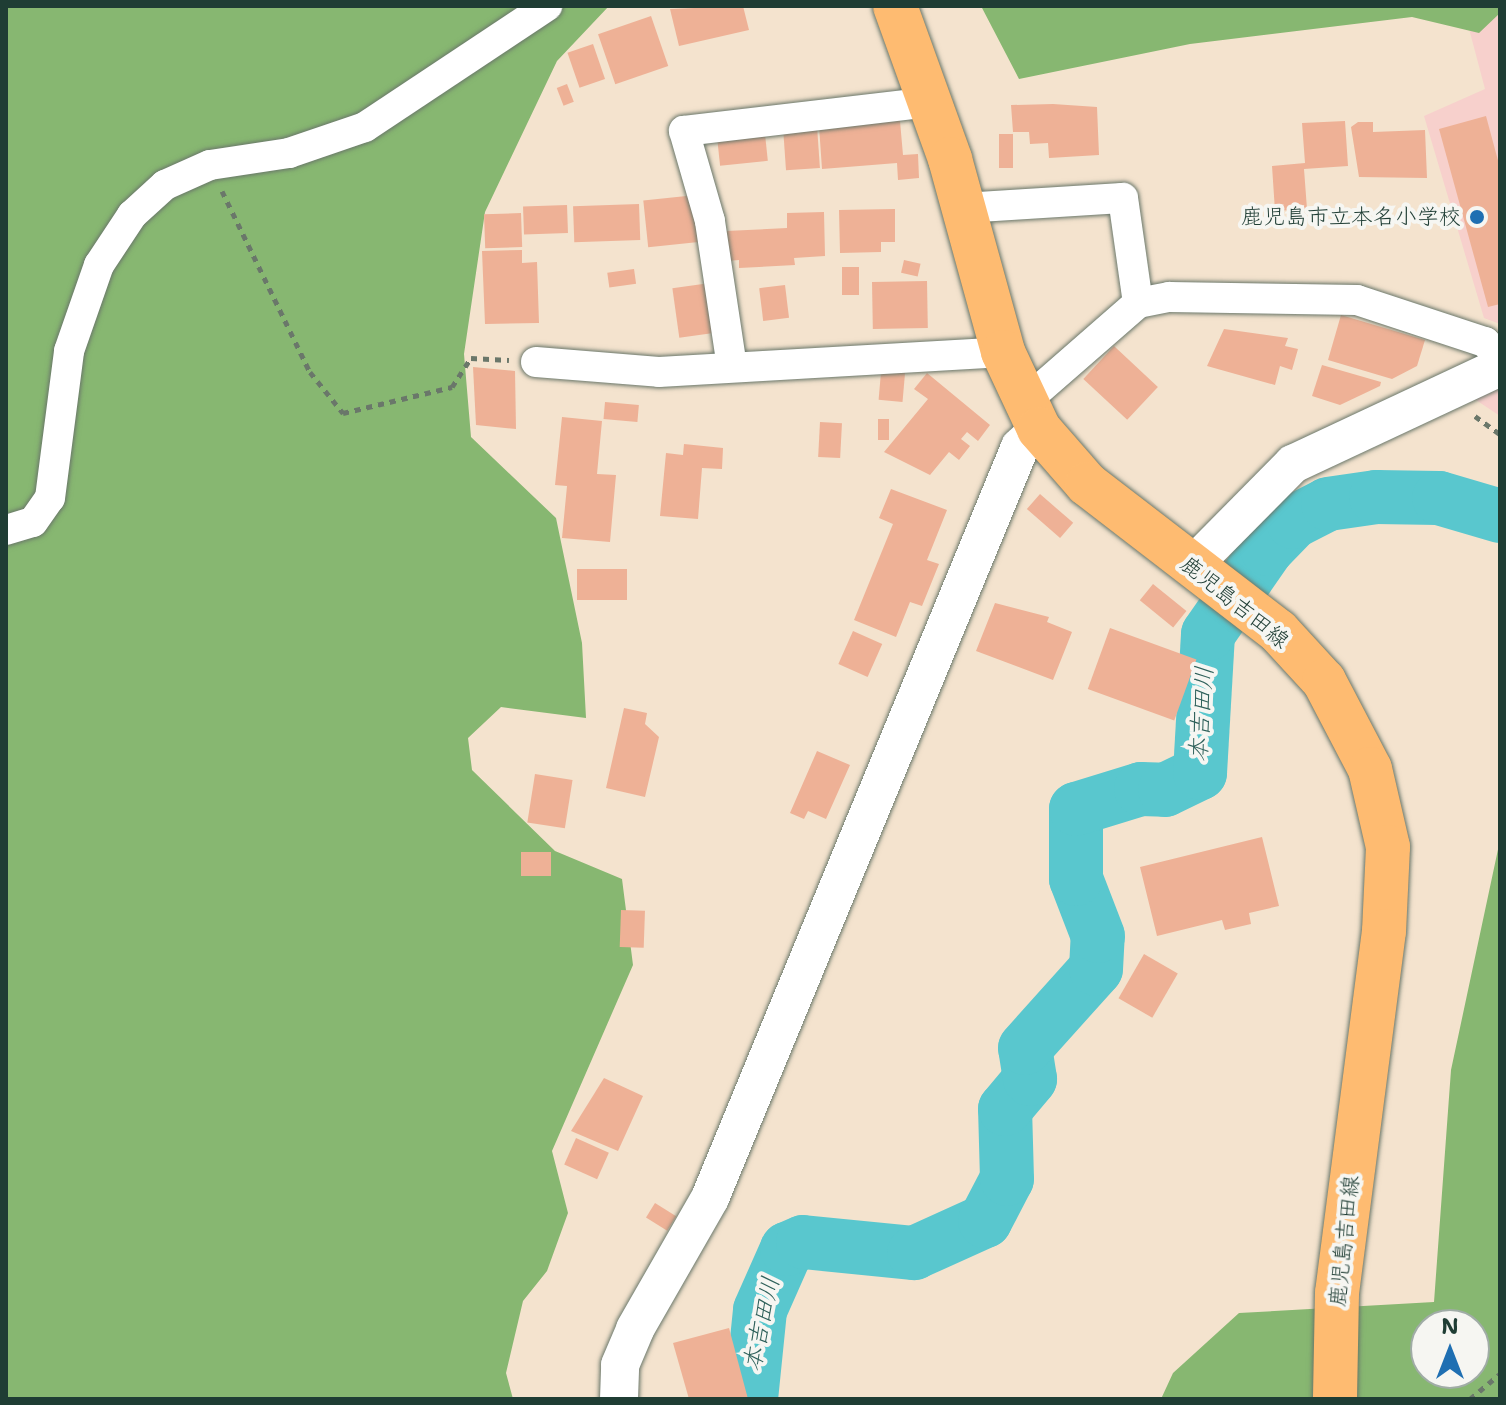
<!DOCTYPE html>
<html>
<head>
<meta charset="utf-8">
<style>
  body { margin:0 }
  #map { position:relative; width:1506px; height:1405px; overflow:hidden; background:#f4e3ce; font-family:"Shantell Sans","Klee One",sans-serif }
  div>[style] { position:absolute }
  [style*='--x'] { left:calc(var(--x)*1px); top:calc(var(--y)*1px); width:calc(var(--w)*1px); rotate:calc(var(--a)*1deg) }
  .built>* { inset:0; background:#f7d0cc }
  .forest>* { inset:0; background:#87b771 }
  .river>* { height:54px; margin:-27px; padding:0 27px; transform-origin:27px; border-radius:27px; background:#59c7ce }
  .building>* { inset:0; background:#eeb196; transform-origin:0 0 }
  .path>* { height:5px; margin-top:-2.5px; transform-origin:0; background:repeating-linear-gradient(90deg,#6a776a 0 6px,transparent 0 12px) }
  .roads { filter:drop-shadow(0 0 2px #6a776a) drop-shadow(0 0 2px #6a776a) }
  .minor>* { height:30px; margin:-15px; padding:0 15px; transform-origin:15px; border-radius:15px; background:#fff }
  .tertiary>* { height:38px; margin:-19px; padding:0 19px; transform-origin:19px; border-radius:19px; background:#fff }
  .primary>* { height:44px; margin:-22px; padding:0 22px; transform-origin:22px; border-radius:22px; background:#febb71 }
  .dots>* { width:22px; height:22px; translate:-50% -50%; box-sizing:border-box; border:4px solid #f6f6f2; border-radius:50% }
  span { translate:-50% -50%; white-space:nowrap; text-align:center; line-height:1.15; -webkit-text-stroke:8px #f6f6f2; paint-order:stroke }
  .poi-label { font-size:22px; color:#1f3d34 }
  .right { translate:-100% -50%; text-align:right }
  .street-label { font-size:22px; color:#1f3d34 }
  .water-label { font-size:24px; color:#2e605a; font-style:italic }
  .frame { position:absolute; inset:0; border:8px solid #1f3d34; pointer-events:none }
  .north { position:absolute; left:1410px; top:1309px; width:80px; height:80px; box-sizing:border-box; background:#f6f6f2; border:2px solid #a0aca6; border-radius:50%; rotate:0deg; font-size:22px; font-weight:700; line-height:32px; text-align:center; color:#1f3d34 }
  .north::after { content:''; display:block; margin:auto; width:28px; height:36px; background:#1f6fb2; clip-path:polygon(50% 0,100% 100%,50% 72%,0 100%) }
</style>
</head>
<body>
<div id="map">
  <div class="built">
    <i style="clip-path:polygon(1463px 6px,1500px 6px,1500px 324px,1484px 318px,1424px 116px,1485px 89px)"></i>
    <i style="clip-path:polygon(1500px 382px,1500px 416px,1470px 396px)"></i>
  </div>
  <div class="forest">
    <i style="clip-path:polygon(6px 6px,609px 6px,557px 61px,485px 212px,464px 354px,471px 437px,556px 518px,582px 643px,586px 718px,501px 707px,468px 738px,472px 770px,555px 851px,622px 879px,633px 965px,552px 1151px,568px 1213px,547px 1271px,523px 1301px,506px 1373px,513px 1399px,6px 1399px)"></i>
    <i style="clip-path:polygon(981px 6px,1500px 6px,1500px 13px,1479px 33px,1412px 17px,1190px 44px,1019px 79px)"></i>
    <i style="clip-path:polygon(evenodd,1500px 840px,1500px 1399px,1161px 1399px,1173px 1373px,1239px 1313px,1434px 1302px,1451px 1070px,1500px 840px,1426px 1325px,1474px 1325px,1474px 1373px,1426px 1373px,1426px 1325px)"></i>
  </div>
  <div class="river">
    <i style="--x:751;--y:1399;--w:89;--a:-84.2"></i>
    <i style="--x:760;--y:1310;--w:67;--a:-66.1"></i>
    <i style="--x:787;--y:1249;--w:17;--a:-24"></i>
    <i style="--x:803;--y:1242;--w:112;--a:5.7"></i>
    <i style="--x:914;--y:1253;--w:78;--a:-24.3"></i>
    <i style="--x:985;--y:1221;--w:47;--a:-62.4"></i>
    <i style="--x:1007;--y:1179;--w:70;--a:-91.6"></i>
    <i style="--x:1005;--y:1109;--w:39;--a:-50"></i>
    <i style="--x:1030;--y:1079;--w:31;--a:-99"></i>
    <i style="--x:1025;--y:1048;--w:106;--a:-48.1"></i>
    <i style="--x:1096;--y:969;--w:33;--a:-87"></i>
    <i style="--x:1098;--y:936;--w:61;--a:-111.1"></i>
    <i style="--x:1076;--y:879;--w:70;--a:-90"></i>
    <i style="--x:1076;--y:809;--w:68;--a:-17.1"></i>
    <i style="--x:1141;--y:789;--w:24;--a:2"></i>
    <i style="--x:1165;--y:790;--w:39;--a:-26"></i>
    <i style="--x:1200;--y:773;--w:139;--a:-86.7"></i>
    <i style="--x:1208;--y:634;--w:103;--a:-55.2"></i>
    <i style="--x:1267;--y:549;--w:37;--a:-46"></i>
    <i style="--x:1293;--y:522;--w:39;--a:-27"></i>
    <i style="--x:1328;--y:504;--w:49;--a:-8.3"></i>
    <i style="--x:1376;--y:497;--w:63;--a:0.9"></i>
    <i style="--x:1439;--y:498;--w:64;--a:16.4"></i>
  </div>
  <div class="building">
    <i style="clip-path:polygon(743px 6px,749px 30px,679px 46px,670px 9px)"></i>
    <i style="left:651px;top:16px;width:53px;height:56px;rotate:71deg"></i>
    <i style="left:593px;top:44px;width:37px;height:27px;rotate:71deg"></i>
    <i style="left:567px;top:84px;width:19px;height:11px;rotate:69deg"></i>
    <i style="clip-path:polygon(1053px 104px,1097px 107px,1099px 155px,1049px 158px,1048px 143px,1030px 144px,1029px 132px,1013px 132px,1011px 105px)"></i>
    <i style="clip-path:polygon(1486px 116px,1500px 168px,1500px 304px,1488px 307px,1439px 129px)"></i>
    <i style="clip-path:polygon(900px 121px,903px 155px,918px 154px,919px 178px,898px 180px,897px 163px,822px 169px,819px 126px)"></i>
    <i style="clip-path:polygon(1345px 121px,1348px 166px,1304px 169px,1307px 209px,1275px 211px,1272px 166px,1305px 163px,1302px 123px)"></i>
    <i style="clip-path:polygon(1358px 122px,1373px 122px,1373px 132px,1425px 130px,1427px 178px,1359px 177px,1351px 127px)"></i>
    <i style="left:817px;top:126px;width:42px;height:34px;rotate:86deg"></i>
    <i style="left:765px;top:134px;width:27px;height:48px;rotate:84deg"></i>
    <i style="left:999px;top:134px;width:14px;height:34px"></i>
    <i style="left:696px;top:195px;width:47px;height:53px;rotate:84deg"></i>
    <i style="left:639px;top:204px;width:36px;height:66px;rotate:88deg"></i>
    <i style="left:567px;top:205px;width:28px;height:44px;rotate:88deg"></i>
    <i style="clip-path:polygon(895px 209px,895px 242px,881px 242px,881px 252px,840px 253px,839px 210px)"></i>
    <i style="clip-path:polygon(824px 212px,825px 256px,794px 258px,795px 265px,739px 268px,739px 260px,727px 261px,726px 231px,787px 228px,787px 213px)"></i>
    <i style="left:521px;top:213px;width:34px;height:37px;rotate:88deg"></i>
    <i style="clip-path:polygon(522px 250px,522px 263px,537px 262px,539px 323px,485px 324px,482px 251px)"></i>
    <i style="left:904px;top:260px;width:17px;height:13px;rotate:13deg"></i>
    <i style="left:842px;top:267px;width:17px;height:28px"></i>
    <i style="left:634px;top:269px;width:15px;height:27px;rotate:82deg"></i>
    <i style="left:927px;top:281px;width:47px;height:55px;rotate:89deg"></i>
    <i style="left:710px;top:283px;width:50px;height:38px;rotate:82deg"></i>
    <i style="left:785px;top:285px;width:33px;height:26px;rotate:83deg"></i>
    <i style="clip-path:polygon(1341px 315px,1425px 340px,1417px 366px,1392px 379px,1328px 360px)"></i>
    <i style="clip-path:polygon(1224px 329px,1288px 338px,1285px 346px,1298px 349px,1292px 370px,1280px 366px,1275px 385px,1207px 366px)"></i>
    <i style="left:1114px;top:346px;width:60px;height:45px;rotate:43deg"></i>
    <i style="left:882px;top:361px;width:24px;height:39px;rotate:5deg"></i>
    <i style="clip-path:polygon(1322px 365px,1381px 382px,1380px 386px,1340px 405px,1312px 396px)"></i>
    <i style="clip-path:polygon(473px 367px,515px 371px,516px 429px,476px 425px)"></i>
    <i style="clip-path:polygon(927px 373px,990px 425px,978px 441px,967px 432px,961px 439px,970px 446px,959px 460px,949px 452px,930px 475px,884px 452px,928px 399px,914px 389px)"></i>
    <i style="left:605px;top:402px;width:34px;height:17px;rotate:5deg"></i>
    <i style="clip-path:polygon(562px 417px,602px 421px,597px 474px,616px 475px,610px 542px,562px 538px,567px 486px,555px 485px)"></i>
    <i style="left:878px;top:419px;width:11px;height:21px"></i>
    <i style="left:820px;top:422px;width:22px;height:35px;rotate:3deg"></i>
    <i style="clip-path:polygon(684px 444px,723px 448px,722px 469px,702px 468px,698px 519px,660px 516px,666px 453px,683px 455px)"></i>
    <i style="clip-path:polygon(891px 489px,947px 510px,927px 560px,939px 564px,922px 606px,910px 602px,896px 637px,854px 620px,893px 524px,879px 518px)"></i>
    <i style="left:1040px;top:494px;width:44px;height:20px;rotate:41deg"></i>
    <i style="left:627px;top:569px;width:31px;height:50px;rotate:90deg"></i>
    <i style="left:1153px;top:584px;width:43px;height:21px;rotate:39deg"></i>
    <i style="clip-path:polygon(995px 603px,1049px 617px,1047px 622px,1072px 632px,1053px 680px,976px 651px)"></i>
    <i style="left:1110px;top:628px;width:92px;height:65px;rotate:20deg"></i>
    <i style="left:853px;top:631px;width:32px;height:36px;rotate:24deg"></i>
    <i style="clip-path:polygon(624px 708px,647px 713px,645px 724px,659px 737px,645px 797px,606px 788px)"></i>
    <i style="clip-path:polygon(817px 751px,850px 765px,826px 819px,808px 811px,804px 819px,790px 813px)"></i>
    <i style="left:535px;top:774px;width:38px;height:49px;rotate:9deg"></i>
    <i style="clip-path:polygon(1262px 837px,1279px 906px,1249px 913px,1251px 924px,1225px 930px,1222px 920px,1157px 936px,1140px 867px)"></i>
    <i style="left:521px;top:852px;width:30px;height:24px"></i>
    <i style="left:621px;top:910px;width:24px;height:37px;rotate:2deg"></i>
    <i style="left:1144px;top:954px;width:39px;height:51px;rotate:30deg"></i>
    <i style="clip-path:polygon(604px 1078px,643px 1096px,618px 1151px,571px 1131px)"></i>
    <i style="left:576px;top:1138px;width:36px;height:29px;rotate:24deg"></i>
    <i style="left:655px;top:1203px;width:25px;height:17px;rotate:32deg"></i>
    <i style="clip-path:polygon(729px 1328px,748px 1399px,689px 1399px,673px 1343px)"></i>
  </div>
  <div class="path">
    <i style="--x:222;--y:191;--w:201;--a:64.1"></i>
    <i style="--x:310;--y:372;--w:53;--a:51.2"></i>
    <i style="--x:343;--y:413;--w:112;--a:-13.4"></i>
    <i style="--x:452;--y:387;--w:35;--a:-57"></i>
    <i style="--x:471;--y:358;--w:38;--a:3"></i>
    <i style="--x:1475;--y:416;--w:31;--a:36"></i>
    <i style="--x:1470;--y:1399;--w:39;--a:-40"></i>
  </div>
  <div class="roads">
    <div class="minor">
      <i style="--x:962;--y:208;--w:161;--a:-3.6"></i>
      <i style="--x:1123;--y:198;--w:106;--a:81.9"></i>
      <i style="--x:536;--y:362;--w:123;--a:4.6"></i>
      <i style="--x:659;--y:372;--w:345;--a:-3.3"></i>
      <i style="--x:732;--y:367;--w:148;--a:-98.6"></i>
      <i style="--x:710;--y:221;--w:94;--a:-106.1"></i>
      <i style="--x:684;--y:131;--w:249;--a:-6.7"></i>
      <i style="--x:1027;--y:400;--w:147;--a:-41.1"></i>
      <i style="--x:1138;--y:303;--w:32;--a:-11"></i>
      <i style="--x:1169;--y:297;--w:188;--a:0.9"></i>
      <i style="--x:1357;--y:300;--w:135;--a:18.2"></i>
      <i style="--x:1485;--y:342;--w:22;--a:47"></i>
      <i style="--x:6;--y:530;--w:28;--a:-17"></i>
      <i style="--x:33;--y:522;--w:29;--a:-55"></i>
      <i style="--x:50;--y:498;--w:148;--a:-82.6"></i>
      <i style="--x:69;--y:351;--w:91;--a:-70.8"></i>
      <i style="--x:99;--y:265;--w:60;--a:-56.6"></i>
      <i style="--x:132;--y:215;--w:45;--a:-42.3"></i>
      <i style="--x:165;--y:185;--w:49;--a:-24"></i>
      <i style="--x:210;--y:165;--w:80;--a:-8.6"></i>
      <i style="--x:289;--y:153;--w:80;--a:-18.9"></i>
      <i style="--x:365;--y:127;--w:219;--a:-33.6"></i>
    </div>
    <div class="tertiary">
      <i style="--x:1192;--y:566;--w:144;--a:-45.3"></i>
      <i style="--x:1293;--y:464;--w:229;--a:-25.1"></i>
      <i style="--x:619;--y:1399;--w:34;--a:-88"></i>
      <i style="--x:620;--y:1365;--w:39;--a:-67"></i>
      <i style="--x:635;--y:1329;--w:151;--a:-60.2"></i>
      <i style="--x:710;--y:1198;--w:812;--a:-67.57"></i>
      <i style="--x:1020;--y:447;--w:26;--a:-43"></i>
    </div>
    <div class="primary">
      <i style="--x:895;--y:6;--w:163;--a:70.2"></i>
      <i style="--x:950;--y:159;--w:200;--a:74.6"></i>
      <i style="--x:1003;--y:352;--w:85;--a:64.9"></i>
      <i style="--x:1039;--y:429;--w:73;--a:48.9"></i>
      <i style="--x:1087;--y:484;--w:241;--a:37.6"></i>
      <i style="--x:1278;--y:631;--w:68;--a:47.4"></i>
      <i style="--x:1324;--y:681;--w:99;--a:62.4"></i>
      <i style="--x:1370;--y:769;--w:80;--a:77"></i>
      <i style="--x:1388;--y:847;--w:84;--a:92.7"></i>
      <i style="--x:1384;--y:931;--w:365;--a:97.4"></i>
      <i style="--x:1337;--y:1293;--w:106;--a:91.1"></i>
    </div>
  </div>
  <div class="dots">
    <i style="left:1477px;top:217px;background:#1f6fb2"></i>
  </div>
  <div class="poi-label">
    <span class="right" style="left:1461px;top:217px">鹿児島市立本名小学校</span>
  </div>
  <div class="street-label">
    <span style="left:1235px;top:602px;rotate:39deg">鹿児島吉田線</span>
    <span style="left:1344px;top:1241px;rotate:-84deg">鹿児島吉田線</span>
  </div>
  <div class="water-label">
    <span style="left:1202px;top:714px;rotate:-86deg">本吉田川</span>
    <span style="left:762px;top:1324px;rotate:-78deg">本吉田川</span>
  </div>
  <div class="frame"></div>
  <div class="north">N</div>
</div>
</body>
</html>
